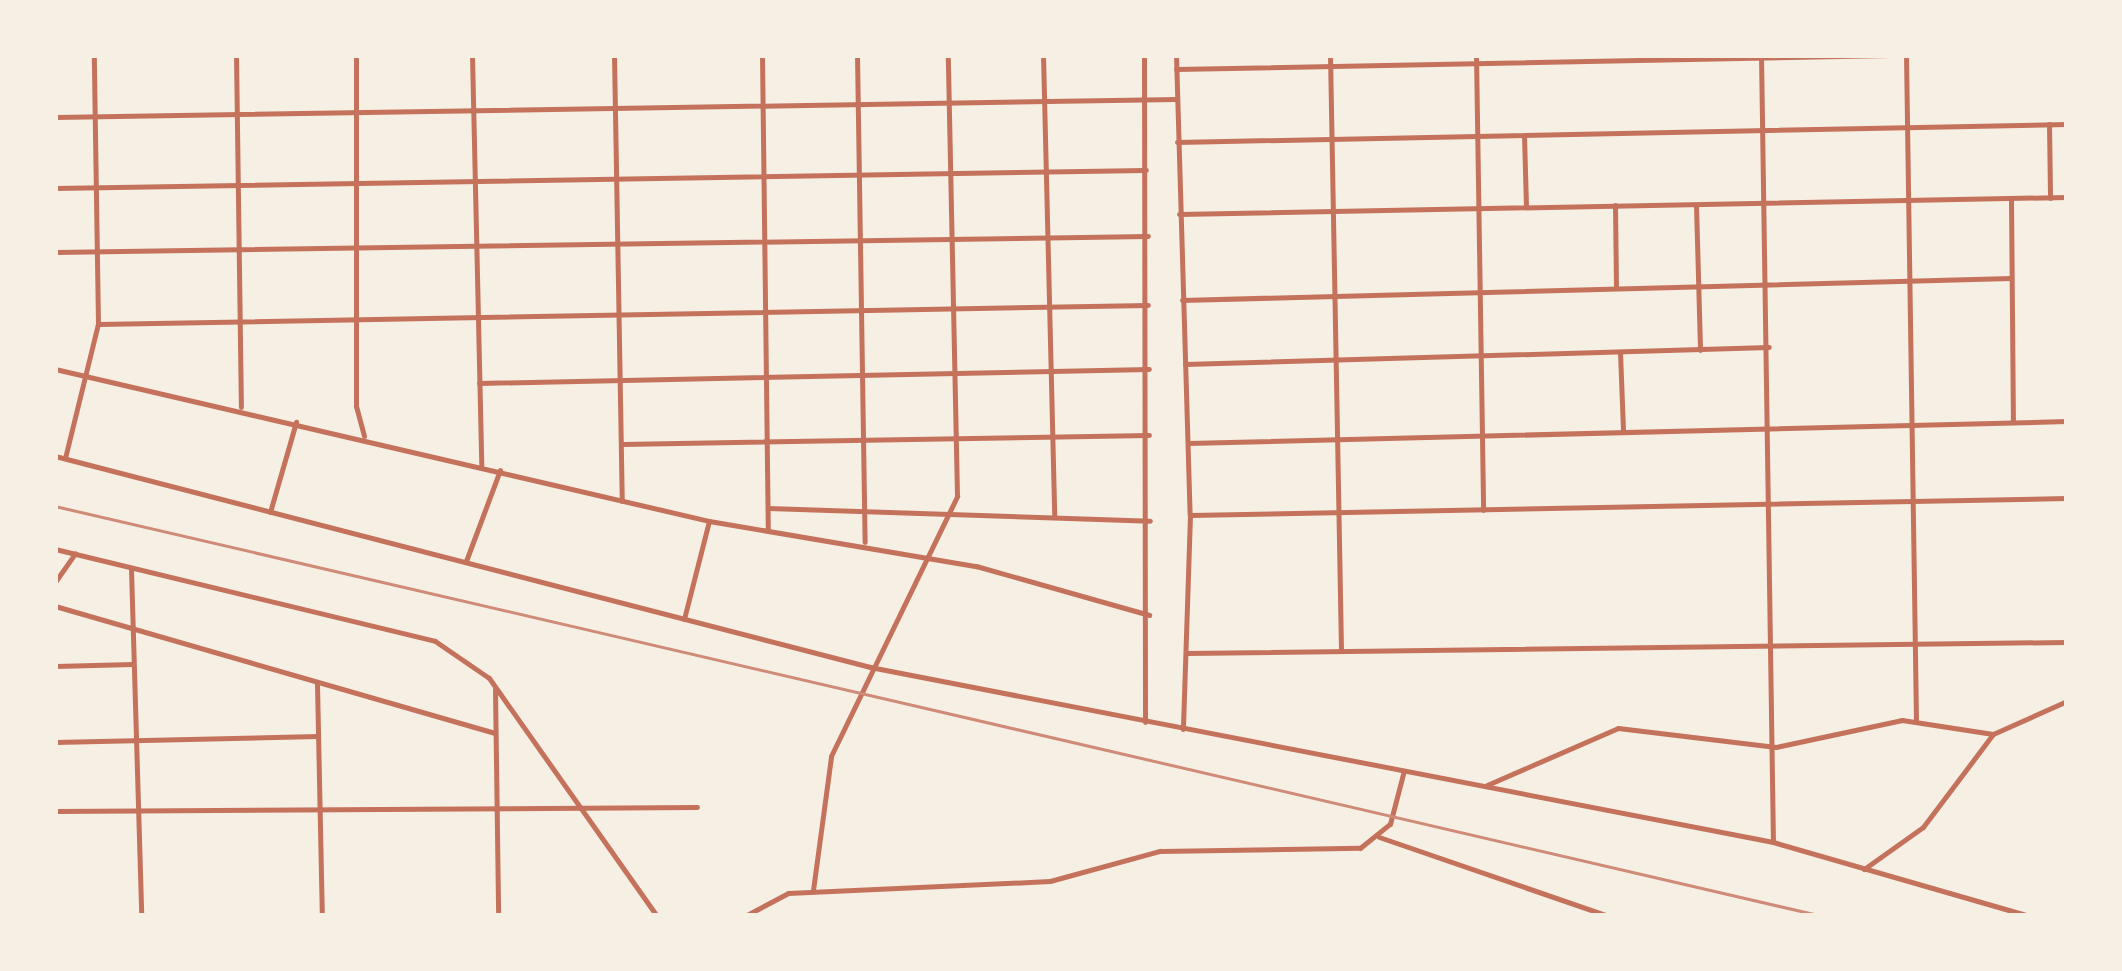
<!DOCTYPE html>
<html>
<head>
<meta charset="utf-8">
<style>
  body { margin:0 }
  #map { position:relative; width:2122px; height:971px; overflow:hidden; background:#f6efe4; font-family:Ubuntu,sans-serif }
  div>[style] { position:absolute }
  [style*='--x'] { left:calc(var(--x)*1px); top:calc(var(--y)*1px); width:calc(var(--w)*1px); rotate:calc(var(--a)*1deg) }
  .minor>* { height:5px; margin:-2.5px; padding:0 2.5px; transform-origin:2.5px; border-radius:2.5px; background:#c5725c }
  .rail>* { height:2.5px; margin:-1.25px; padding:0 1.25px; transform-origin:1.25px; border-radius:1.25px; background:#cf8b77 }
  span { translate:-50% -50%; white-space:nowrap; text-align:center; line-height:1.15; -webkit-text-stroke:10px #f6efe4; paint-order:stroke }
  .frame { position:absolute; inset:0; border:58px solid #f6efe4; pointer-events:none }
</style>
</head>
<body>
<div id="map">
  <div class="minor">
    <i style="--x:236;--y:55;--w:352;--a:89.2"></i>
    <i style="--x:356;--y:55;--w:351;--a:90"></i>
    <i style="--x:356;--y:406;--w:31;--a:75"></i>
    <i style="--x:472;--y:55;--w:410;--a:88.7"></i>
    <i style="--x:614;--y:55;--w:446;--a:89"></i>
    <i style="--x:762;--y:55;--w:474;--a:89.3"></i>
    <i style="--x:857;--y:55;--w:487;--a:89.1"></i>
    <i style="--x:1043;--y:55;--w:462;--a:88.6"></i>
    <i style="--x:1144;--y:55;--w:667;--a:89.91"></i>
    <i style="--x:1176;--y:55;--w:460;--a:88.3"></i>
    <i style="--x:1190;--y:515;--w:214;--a:91.9"></i>
    <i style="--x:1330;--y:55;--w:596;--a:88.94"></i>
    <i style="--x:1476;--y:55;--w:455;--a:89.1"></i>
    <i style="--x:1761;--y:55;--w:787;--a:89.13"></i>
    <i style="--x:1906;--y:55;--w:665;--a:89.14"></i>
    <i style="--x:1176;--y:69;--w:714;--a:-1.12"></i>
    <i style="--x:55;--y:117;--w:1121;--a:-0.92"></i>
    <i style="--x:2049;--y:124;--w:74;--a:89.2"></i>
    <i style="--x:1524;--y:135;--w:71;--a:88.4"></i>
    <i style="--x:1177;--y:142;--w:890;--a:-1.16"></i>
    <i style="--x:55;--y:188;--w:1091;--a:-0.95"></i>
    <i style="--x:2011;--y:199;--w:222;--a:89.5"></i>
    <i style="--x:1615;--y:205;--w:81;--a:89.3"></i>
    <i style="--x:1696;--y:205;--w:145;--a:88.4"></i>
    <i style="--x:1179;--y:214;--w:888;--a:-1.1"></i>
    <i style="--x:55;--y:252;--w:1093;--a:-0.84"></i>
    <i style="--x:1182;--y:300;--w:829;--a:-1.52"></i>
    <i style="--x:98;--y:324;--w:1050;--a:-1.04"></i>
    <i style="--x:1620;--y:352;--w:77;--a:87.8"></i>
    <i style="--x:1185;--y:364;--w:584;--a:-1.67"></i>
    <i style="--x:55;--y:369;--w:671;--a:13.08"></i>
    <i style="--x:709;--y:521;--w:271;--a:9.6"></i>
    <i style="--x:976;--y:566;--w:180;--a:15.8"></i>
    <i style="--x:479;--y:383;--w:670;--a:-1.2"></i>
    <i style="--x:1188;--y:443;--w:879;--a:-1.43"></i>
    <i style="--x:622;--y:444;--w:527;--a:-0.98"></i>
    <i style="--x:55;--y:456;--w:842;--a:14.51"></i>
    <i style="--x:870;--y:667;--w:920;--a:10.97"></i>
    <i style="--x:1773;--y:842;--w:266;--a:16.1"></i>
    <i style="--x:65;--y:458;--w:138;--a:-76.2"></i>
    <i style="--x:98;--y:324;--w:269;--a:-90.9"></i>
    <i style="--x:768;--y:508;--w:382;--a:1.9"></i>
    <i style="--x:270;--y:512;--w:94;--a:-73.9"></i>
    <i style="--x:1190;--y:515;--w:877;--a:-1.11"></i>
    <i style="--x:55;--y:549;--w:391;--a:13.6"></i>
    <i style="--x:435;--y:641;--w:65;--a:34.4"></i>
    <i style="--x:489;--y:678;--w:291;--a:54.8"></i>
    <i style="--x:466;--y:561;--w:97;--a:-69.5"></i>
    <i style="--x:131;--y:569;--w:347;--a:88.3"></i>
    <i style="--x:55;--y:582;--w:35;--a:-55"></i>
    <i style="--x:55;--y:606;--w:457;--a:16.1"></i>
    <i style="--x:684;--y:619;--w:101;--a:-75.7"></i>
    <i style="--x:1187;--y:653;--w:880;--a:-0.72"></i>
    <i style="--x:55;--y:666;--w:78;--a:-1.5"></i>
    <i style="--x:317;--y:684;--w:232;--a:88.8"></i>
    <i style="--x:495;--y:689;--w:227;--a:89.2"></i>
    <i style="--x:55;--y:742;--w:263;--a:-1.3"></i>
    <i style="--x:1487;--y:785;--w:143;--a:-23.5"></i>
    <i style="--x:1618;--y:728;--w:159;--a:6.9"></i>
    <i style="--x:1776;--y:747;--w:129;--a:-12.1"></i>
    <i style="--x:1902;--y:720;--w:92;--a:8.7"></i>
    <i style="--x:55;--y:811;--w:642;--a:-0.36"></i>
    <i style="--x:1379;--y:837;--w:243;--a:19"></i>
    <i style="--x:1864;--y:869;--w:72;--a:-35.4"></i>
    <i style="--x:1923;--y:827;--w:116;--a:-53"></i>
    <i style="--x:1993;--y:734;--w:81;--a:-24"></i>
    <i style="--x:813;--y:890;--w:135;--a:-82.3"></i>
    <i style="--x:831;--y:756;--w:289;--a:-64.1"></i>
    <i style="--x:957;--y:496;--w:441;--a:-91.2"></i>
    <i style="--x:745;--y:916;--w:49;--a:-28.1"></i>
    <i style="--x:788;--y:893;--w:262;--a:-2.6"></i>
    <i style="--x:1050;--y:881;--w:114;--a:-15.3"></i>
    <i style="--x:1160;--y:851;--w:200;--a:-0.9"></i>
    <i style="--x:1360;--y:848;--w:38;--a:-39"></i>
    <i style="--x:1390;--y:824;--w:52;--a:-75.4"></i>
  </div>
  <div class="rail">
    <i style="--x:55;--y:506;--w:1814;--a:13.06"></i>
  </div>
  <div class="frame"></div>
</div>
</body>
</html>
